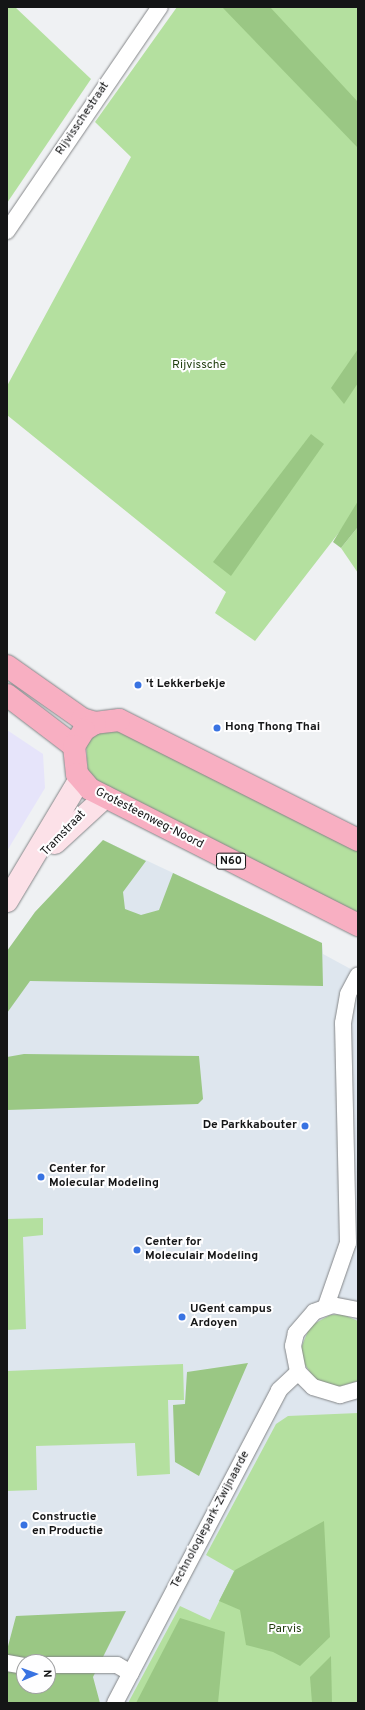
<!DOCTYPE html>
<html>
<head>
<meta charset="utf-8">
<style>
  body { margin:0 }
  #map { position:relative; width:365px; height:1710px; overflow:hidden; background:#eff1f3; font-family:Overpass,sans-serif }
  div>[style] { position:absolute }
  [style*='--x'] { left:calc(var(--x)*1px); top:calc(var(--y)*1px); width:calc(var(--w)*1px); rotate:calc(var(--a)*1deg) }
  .commercial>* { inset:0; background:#e6e4fa }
  .built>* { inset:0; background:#dee6ee }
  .green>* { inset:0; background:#b4e09f }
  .forest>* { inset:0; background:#9ac784 }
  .roads { filter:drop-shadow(0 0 1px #848688) drop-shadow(0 0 1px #848688) }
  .minor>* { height:16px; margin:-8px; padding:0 8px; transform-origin:8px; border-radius:8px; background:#fff }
  .secondary>* { height:22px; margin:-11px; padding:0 11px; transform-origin:11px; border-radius:11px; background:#fce1e8 }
  .trunk>* { height:22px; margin:-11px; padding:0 11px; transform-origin:11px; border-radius:11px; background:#f8afc2 }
  .dots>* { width:11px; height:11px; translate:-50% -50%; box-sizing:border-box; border:2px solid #fefeff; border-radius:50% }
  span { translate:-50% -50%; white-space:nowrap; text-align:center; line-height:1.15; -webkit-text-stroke:4px #fefeff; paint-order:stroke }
  .shield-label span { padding:1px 3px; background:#fefeff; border:1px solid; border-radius:3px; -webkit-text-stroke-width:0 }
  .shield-label { font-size:11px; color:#141516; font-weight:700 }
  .street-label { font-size:12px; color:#141516 }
  .park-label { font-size:12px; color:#1f3c0d }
  .poi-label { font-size:12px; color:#141516; font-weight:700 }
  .left { translate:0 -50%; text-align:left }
  .right { translate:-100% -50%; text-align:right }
  .frame { position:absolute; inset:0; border:8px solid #141516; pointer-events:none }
  .north { position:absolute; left:16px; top:1654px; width:40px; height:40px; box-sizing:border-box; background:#fefeff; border:1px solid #a0a1a2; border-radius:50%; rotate:88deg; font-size:11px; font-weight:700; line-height:16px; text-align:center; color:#141516 }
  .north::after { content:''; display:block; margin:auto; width:14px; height:18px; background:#3973e2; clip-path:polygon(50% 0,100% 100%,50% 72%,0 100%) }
</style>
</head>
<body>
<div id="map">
  <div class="commercial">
    <i style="clip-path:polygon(7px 730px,43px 754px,45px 788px,7px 851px)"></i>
  </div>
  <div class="built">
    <i style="clip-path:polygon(evenodd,103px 840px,322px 943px,323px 954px,358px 973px,358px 1703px,7px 1703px,7px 951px,35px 912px,103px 840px,24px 1662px,48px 1662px,48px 1686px,24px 1686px,24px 1662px)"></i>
  </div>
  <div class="green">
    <i style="clip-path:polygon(7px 7px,15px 7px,91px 79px,7px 203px)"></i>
    <i style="clip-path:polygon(177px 7px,358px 7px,358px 508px,255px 641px,215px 613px,226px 592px,7px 415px,7px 386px,131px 157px,95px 122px)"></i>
    <i style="clip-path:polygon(358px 527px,358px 573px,341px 548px)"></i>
    <i style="clip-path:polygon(117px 729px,358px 850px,358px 916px,94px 779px,88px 773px,86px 744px,95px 733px)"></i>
    <i style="clip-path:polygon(43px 1218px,43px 1235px,23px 1237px,26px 1329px,7px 1330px,7px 1219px)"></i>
    <i style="clip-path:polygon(342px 1314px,358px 1321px,358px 1381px,338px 1387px,315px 1380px,302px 1360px,301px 1348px,310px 1326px,330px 1315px)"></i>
    <i style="clip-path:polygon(183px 1364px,184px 1400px,168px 1400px,170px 1474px,137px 1476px,135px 1443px,36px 1446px,37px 1490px,7px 1491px,7px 1371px)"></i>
    <i style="clip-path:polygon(358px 1413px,358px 1703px,128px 1703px,180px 1606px,210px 1620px,234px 1571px,206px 1555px,276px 1424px,288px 1416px)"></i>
  </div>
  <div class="forest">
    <i style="clip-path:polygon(222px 7px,270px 7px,358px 102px,358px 148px)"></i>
    <i style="clip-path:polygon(358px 349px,358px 383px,344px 404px,331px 388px)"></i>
    <i style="clip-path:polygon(311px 434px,324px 444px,231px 576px,213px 562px)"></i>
    <i style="clip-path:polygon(358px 501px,358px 527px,341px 548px,333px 542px)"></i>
    <i style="clip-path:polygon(103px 840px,146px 861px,123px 892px,125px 909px,141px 915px,159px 910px,173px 873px,322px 943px,323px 986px,30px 981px,7px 1013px,7px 951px,35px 912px)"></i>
    <i style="clip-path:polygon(24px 1054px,199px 1056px,203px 1099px,198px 1104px,7px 1110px,7px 1057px)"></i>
    <i style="clip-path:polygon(248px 1363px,199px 1476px,175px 1462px,173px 1405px,185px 1404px,187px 1372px)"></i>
    <i style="clip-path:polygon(324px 1521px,330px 1637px,300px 1666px,273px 1652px,246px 1645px,240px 1610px,219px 1601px,235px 1570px)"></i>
    <i style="clip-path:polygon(evenodd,126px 1611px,93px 1677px,100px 1703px,7px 1703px,7px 1650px,16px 1616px,126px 1611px,24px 1662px,48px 1662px,48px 1686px,24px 1686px,24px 1662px)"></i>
    <i style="clip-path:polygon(180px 1618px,225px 1632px,218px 1703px,136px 1703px)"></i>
    <i style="clip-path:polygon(331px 1656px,332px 1703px,312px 1703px,310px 1677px)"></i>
  </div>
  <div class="roads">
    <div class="minor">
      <i style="--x:7;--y:231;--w:271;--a:-55.7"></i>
      <i style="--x:326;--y:1306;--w:67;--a:-70.8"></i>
      <i style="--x:348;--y:1243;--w:220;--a:-91.3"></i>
      <i style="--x:343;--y:1023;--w:29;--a:-80"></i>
      <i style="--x:348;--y:994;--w:21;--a:-62"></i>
      <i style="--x:358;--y:1310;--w:25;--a:-169"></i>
      <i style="--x:333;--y:1305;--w:20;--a:160"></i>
      <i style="--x:314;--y:1312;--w:28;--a:131"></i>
      <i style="--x:296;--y:1333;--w:13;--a:103"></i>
      <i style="--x:293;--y:1346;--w:26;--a:79"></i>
      <i style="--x:298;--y:1372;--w:21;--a:45"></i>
      <i style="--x:313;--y:1387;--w:28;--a:17"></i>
      <i style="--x:340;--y:1395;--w:19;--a:-16"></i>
      <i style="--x:7;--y:1663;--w:17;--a:10"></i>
      <i style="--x:48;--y:1665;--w:69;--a:0"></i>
      <i style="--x:117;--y:1665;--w:16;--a:30"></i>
      <i style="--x:115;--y:1703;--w:353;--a:-62.3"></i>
      <i style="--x:279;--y:1390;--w:26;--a:-43"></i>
    </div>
    <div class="secondary">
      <i style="--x:55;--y:843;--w:68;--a:-42.6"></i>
      <i style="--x:7;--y:901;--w:142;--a:-59.1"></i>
    </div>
    <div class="trunk">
      <i style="--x:7;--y:666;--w:92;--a:35.2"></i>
      <i style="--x:82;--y:719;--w:14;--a:17"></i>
      <i style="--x:7;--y:695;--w:84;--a:37.3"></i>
      <i style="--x:358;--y:840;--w:267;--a:-153.3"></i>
      <i style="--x:119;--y:720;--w:24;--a:173"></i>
      <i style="--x:95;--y:723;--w:13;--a:148"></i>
      <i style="--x:84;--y:730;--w:19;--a:122"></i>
      <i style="--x:74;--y:746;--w:28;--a:84"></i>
      <i style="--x:77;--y:774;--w:20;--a:49"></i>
      <i style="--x:90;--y:789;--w:301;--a:26.9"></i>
    </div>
  </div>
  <div class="dots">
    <i style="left:138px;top:685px;background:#3973e2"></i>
    <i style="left:217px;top:728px;background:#3973e2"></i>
    <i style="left:305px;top:1126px;background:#3973e2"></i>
    <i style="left:41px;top:1177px;background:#3973e2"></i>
    <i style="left:137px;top:1250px;background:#3973e2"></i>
    <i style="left:182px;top:1317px;background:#3973e2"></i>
    <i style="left:24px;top:1525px;background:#3973e2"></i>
  </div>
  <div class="shield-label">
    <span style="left:231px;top:861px">N60</span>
  </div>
  <div class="street-label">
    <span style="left:83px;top:119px;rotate:-56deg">Rijvisschestraat</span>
    <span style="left:149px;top:819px;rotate:27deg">Grotesteenweg-Noord</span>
    <span style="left:64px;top:834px;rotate:-46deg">Tramstraat</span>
    <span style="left:211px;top:1520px;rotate:-62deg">Technologiepark-Zwijnaarde</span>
  </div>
  <div class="park-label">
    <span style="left:199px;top:366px">Rijvissche</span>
    <span style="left:285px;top:1630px">Parvis</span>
  </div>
  <div class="poi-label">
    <span class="left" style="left:146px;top:685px">'t Lekkerbekje</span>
    <span class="left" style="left:225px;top:728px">Hong Thong Thai</span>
    <span class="right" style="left:297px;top:1126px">De Parkkabouter</span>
    <span class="left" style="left:49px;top:1177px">Center for<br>Molecular Modeling</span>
    <span class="left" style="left:145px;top:1250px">Center for<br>Moleculair Modeling</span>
    <span class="left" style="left:190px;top:1317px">UGent campus<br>Ardoyen</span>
    <span class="left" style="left:32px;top:1525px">Constructie<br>en Productie</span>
  </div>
  <div class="frame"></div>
  <div class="north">N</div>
</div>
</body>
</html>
